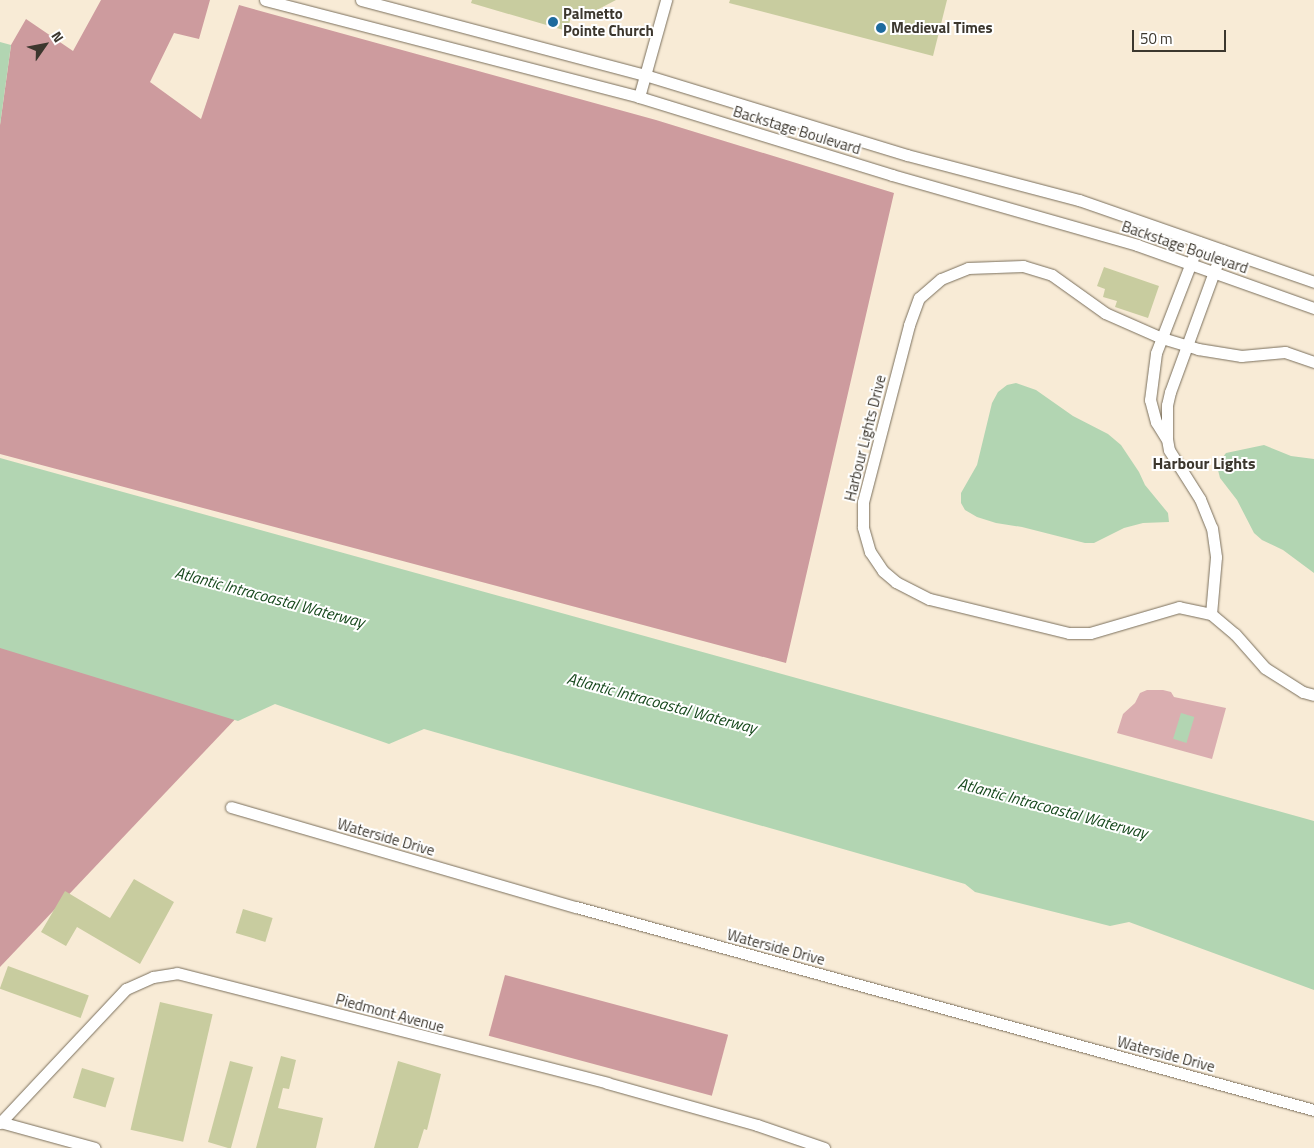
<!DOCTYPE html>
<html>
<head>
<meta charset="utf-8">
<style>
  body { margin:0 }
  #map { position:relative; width:1314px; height:1148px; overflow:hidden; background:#f8ebd6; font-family:"Titillium Web",sans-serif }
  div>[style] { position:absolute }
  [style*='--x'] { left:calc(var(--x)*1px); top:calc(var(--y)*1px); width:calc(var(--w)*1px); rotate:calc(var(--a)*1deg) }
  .green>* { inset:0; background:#daaeb0 }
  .forest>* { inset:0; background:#cd9b9e; transform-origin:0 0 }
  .water>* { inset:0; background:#b2d5b2; transform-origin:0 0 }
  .building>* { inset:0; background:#c8cc9f; transform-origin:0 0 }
  .roads { filter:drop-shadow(0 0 1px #7a6f5c) drop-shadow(0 0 1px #7a6f5c) }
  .minor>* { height:11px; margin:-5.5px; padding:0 5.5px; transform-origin:5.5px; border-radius:5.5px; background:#fff }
  .dots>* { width:14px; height:14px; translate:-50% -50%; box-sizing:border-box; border:2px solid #fff; border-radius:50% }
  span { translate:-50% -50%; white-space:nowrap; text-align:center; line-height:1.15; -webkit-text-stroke:4px #fff; paint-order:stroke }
  .poi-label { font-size:15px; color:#3c372e; font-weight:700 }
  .left { translate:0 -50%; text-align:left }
  .street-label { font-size:15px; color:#3c372e }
  .neighbourhood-label { font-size:16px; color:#3c372e; font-weight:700 }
  .water-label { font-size:16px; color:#16481c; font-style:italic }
  .north { position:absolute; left:20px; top:20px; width:50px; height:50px; -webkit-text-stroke:4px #fff; paint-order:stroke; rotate:57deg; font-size:14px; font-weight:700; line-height:20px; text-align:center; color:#3c372e }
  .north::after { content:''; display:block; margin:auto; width:18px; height:22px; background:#3c372e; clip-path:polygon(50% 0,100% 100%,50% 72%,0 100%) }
  .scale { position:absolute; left:1132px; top:30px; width:94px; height:22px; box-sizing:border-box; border:2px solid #3c372e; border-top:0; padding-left:6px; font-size:15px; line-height:18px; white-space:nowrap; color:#3c372e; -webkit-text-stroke:4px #fff; paint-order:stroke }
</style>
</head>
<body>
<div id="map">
  <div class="green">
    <i style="clip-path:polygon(1147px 690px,1163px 690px,1171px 692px,1174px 697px,1226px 708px,1212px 759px,1117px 733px,1123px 714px,1135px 703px,1140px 693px)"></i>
  </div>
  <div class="forest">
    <i style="clip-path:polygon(101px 0,210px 0,199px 39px,174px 33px,150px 82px,201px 119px,239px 5px,656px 120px,894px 193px,786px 663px,0 454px,0 125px,11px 45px,26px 19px,73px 51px)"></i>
    <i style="clip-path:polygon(0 642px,241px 713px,0 967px)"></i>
    <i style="left:505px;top:975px;width:231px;height:63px;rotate:15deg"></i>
  </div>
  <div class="water">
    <i style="clip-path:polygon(0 42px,11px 45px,0 125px)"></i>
    <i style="clip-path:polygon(1016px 383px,1036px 390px,1073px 416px,1108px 434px,1121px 445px,1139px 472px,1145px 485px,1168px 513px,1169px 522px,1143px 523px,1124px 528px,1094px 543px,1085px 543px,1022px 527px,996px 523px,977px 517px,965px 510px,961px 503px,961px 493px,977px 465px,992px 403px,998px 392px,1007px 385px)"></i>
    <i style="clip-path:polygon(1264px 445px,1291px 456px,1314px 459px,1314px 573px,1283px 550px,1262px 540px,1254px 533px,1237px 500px,1220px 478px,1218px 470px,1220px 461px,1226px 453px)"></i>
    <i style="clip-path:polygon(0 458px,1314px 821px,1314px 990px,1129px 922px,1110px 926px,975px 892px,965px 884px,424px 729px,389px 744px,275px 704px,238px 721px,0 648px)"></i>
    <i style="left:1181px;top:713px;width:14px;height:27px;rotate:17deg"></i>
  </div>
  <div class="building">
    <i style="clip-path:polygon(472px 0,616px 0,591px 13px,573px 10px,567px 31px,471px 3px)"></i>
    <i style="clip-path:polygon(730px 0,947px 0,933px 56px,729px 3px)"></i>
    <i style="clip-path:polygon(1104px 267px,1159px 286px,1148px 318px,1115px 307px,1117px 301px,1103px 297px,1105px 289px,1097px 286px)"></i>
    <i style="clip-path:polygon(134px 879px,174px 902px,140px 964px,77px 927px,66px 946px,41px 932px,65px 891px,110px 918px)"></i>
    <i style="left:243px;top:909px;width:31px;height:25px;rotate:17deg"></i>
    <i style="left:8px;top:966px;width:86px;height:24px;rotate:20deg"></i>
    <i style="left:160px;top:1002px;width:54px;height:131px;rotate:13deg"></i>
    <i style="clip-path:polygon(281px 1056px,296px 1060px,289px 1089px,283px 1088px,278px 1108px,323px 1118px,316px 1148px,256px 1148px)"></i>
    <i style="clip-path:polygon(230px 1061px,253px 1067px,231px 1148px,228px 1148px,208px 1142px)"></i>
    <i style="clip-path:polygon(398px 1061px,441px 1074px,427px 1130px,424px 1129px,418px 1148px,374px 1148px)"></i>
    <i style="left:82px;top:1068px;width:34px;height:31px;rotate:17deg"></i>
  </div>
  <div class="roads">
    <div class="minor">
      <i style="--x:265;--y:0;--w:386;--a:14.5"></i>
      <i style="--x:639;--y:97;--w:265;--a:17.1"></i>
      <i style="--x:892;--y:175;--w:255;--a:15.9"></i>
      <i style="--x:1137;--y:245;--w:188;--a:19.6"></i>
      <i style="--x:361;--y:0;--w:294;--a:14.8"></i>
      <i style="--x:645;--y:75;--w:274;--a:17"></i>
      <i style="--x:907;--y:155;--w:178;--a:14.7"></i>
      <i style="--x:1079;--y:200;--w:249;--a:19.2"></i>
      <i style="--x:639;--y:97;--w:101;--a:-74.4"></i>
      <i style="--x:1222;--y:250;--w:151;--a:110.1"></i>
      <i style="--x:1170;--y:392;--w:13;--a:103"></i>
      <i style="--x:1167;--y:405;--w:34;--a:90"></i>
      <i style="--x:1167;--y:439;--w:11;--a:80"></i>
      <i style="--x:1169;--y:450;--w:58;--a:57.7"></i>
      <i style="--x:1200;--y:499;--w:31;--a:68"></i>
      <i style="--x:1212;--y:528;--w:29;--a:82"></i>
      <i style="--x:1216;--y:557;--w:57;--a:95"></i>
      <i style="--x:1211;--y:614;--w:31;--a:40"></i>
      <i style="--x:1235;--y:634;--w:45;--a:48.6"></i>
      <i style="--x:1265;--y:668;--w:45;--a:32.3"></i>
      <i style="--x:1303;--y:692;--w:11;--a:15"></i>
      <i style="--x:1166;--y:438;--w:19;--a:-122"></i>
      <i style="--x:1156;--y:422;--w:23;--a:-105"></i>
      <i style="--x:1150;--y:400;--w:47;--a:-82.7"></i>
      <i style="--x:1156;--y:353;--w:119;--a:-68.8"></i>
      <i style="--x:1211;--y:614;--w:33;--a:-168"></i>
      <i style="--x:1179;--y:607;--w:93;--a:163.7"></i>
      <i style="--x:1090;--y:633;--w:21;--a:180"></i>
      <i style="--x:1069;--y:633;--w:144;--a:-166.3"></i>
      <i style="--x:929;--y:599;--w:37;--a:-153"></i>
      <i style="--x:896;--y:582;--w:17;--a:-140"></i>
      <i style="--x:883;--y:571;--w:23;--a:-124"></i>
      <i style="--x:870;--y:552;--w:26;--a:-106"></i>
      <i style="--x:863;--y:527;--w:25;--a:-90"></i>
      <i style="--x:863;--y:502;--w:183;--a:-75.4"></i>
      <i style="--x:909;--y:325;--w:29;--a:-70"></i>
      <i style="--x:919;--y:298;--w:29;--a:-41"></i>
      <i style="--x:941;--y:279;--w:29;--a:-22"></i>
      <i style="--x:968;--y:268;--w:55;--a:-2.1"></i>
      <i style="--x:1023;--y:266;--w:30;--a:17"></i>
      <i style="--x:1052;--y:275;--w:65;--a:35.6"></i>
      <i style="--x:1105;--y:313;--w:62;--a:23.7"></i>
      <i style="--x:1162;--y:338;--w:38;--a:17"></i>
      <i style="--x:1198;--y:349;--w:44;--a:9.2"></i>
      <i style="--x:1241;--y:356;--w:44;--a:-5.2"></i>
      <i style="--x:1285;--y:352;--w:31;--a:19"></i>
      <i style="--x:231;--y:807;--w:359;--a:16.2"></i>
      <i style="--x:576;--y:907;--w:765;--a:15.38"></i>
      <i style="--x:0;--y:1122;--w:98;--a:15.3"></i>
      <i style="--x:0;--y:1123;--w:184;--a:-46.8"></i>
      <i style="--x:126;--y:989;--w:30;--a:-24"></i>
      <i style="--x:153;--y:977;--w:24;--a:-9"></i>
      <i style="--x:177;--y:973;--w:444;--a:14.3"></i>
      <i style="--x:607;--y:1083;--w:156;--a:15.6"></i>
      <i style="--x:757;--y:1125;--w:71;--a:18.9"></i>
    </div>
  </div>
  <div class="dots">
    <i style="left:553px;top:22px;background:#1e6b9e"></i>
    <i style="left:881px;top:28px;background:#1e6b9e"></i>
  </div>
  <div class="poi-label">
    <span class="left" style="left:563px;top:22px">Palmetto<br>Pointe Church</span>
    <span class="left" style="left:891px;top:28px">Medieval Times</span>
  </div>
  <div class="street-label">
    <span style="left:797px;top:130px;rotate:17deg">Backstage Boulevard</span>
    <span style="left:1185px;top:247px;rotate:19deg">Backstage Boulevard</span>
    <span style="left:865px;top:438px;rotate:-76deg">Harbour Lights Drive</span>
    <span style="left:386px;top:837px;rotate:16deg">Waterside Drive</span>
    <span style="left:776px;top:947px;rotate:15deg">Waterside Drive</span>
    <span style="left:390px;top:1013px;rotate:15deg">Piedmont Avenue</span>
    <span style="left:1166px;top:1054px;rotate:15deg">Waterside Drive</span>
  </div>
  <div class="neighbourhood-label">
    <span style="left:1204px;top:463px">Harbour Lights</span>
  </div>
  <div class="water-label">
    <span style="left:270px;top:597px;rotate:15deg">Atlantic Intracoastal Waterway</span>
    <span style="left:662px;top:703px;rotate:15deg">Atlantic Intracoastal Waterway</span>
    <span style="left:1053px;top:808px;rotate:15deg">Atlantic Intracoastal Waterway</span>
  </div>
  <div class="north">N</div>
  <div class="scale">50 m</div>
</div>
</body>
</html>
